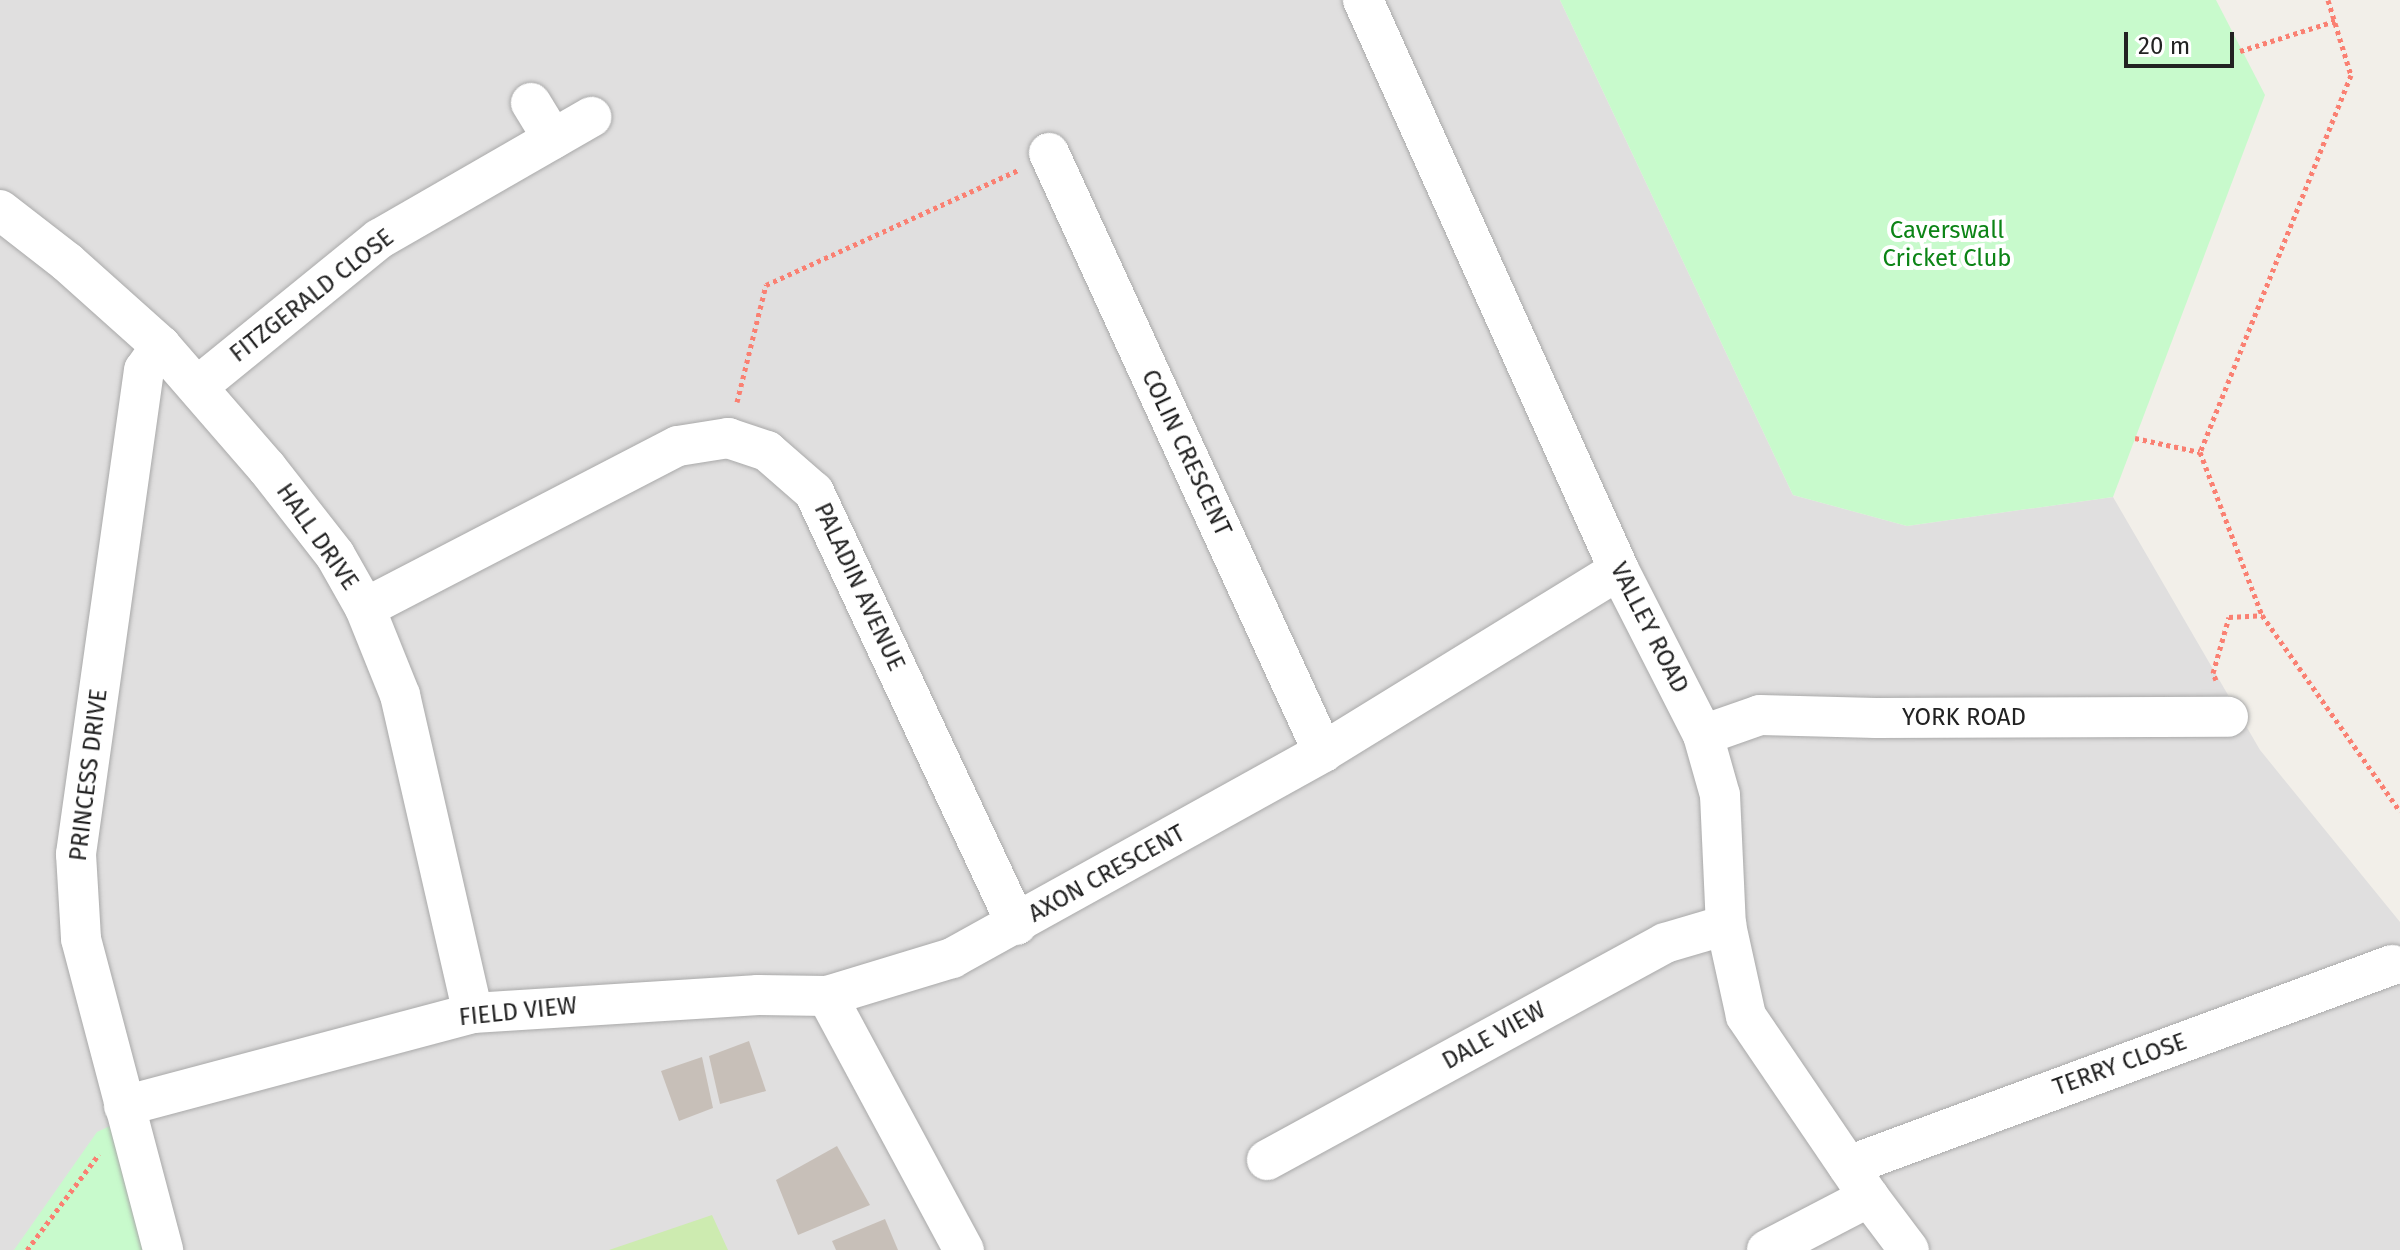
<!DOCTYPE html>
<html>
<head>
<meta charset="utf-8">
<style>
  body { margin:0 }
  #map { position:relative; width:2400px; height:1250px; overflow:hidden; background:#f2efe9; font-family:"Fira Sans",sans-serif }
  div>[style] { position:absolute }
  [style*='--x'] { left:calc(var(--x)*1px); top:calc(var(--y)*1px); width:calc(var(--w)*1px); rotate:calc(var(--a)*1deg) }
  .residential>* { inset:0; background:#e0dfdf }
  .grass>* { inset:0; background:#cdebb0 }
  .park>* { inset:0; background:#c8facc }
  .building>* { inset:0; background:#c7bfb8 }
  .path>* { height:5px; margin-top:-2.5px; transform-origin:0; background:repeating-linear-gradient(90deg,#fa8072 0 4px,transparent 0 8px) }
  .roads { filter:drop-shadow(0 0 2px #a9a9a9) drop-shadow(0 0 2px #a9a9a9) }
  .street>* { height:40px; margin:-20px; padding:0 20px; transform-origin:20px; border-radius:20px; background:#fff }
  span { translate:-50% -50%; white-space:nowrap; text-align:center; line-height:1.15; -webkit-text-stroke:8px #fff; paint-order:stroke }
  .park-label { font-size:24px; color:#0c8416 }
  .street-label { font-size:24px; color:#222 }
  .scale { position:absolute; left:2124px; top:32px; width:110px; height:36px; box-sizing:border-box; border:4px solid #222; border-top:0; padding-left:10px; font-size:24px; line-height:28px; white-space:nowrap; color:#222; -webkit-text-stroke:6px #fff; paint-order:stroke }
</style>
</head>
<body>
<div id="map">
  <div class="residential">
    <i style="clip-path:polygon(0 0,1560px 0,1793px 495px,1907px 526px,2113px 497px,2260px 750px,2400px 922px,2400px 1250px,0 1250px)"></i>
  </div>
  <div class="grass">
    <i style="clip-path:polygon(712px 1215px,728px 1250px,609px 1250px)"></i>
  </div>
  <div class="park">
    <i style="clip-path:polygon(1560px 0,2216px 0,2265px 95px,2113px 497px,1907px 526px,1793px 495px)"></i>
    <i style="clip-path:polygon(112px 1125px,148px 1250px,14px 1250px,97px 1132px)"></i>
  </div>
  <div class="building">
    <i style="clip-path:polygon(749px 1041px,766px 1091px,720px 1104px,709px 1056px)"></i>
    <i style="clip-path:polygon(702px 1057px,713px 1108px,679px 1121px,661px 1071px)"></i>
    <i style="clip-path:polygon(837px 1146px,870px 1205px,798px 1235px,776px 1180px)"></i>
    <i style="clip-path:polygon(885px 1219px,898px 1250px,836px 1250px,832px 1241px)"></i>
  </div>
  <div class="path">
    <i style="--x:2328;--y:0;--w:78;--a:73"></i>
    <i style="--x:2351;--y:75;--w:406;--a:111.8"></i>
    <i style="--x:2200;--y:452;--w:174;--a:69.2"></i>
    <i style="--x:2262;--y:615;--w:240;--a:54.9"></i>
    <i style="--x:2240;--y:51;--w:100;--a:-17.5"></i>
    <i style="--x:737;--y:402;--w:121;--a:-76.1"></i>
    <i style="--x:766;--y:285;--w:277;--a:-24.5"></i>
    <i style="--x:2135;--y:438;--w:66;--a:12.2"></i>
    <i style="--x:2216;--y:680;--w:8;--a:-113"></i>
    <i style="--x:2213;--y:673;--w:58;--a:-74.1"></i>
    <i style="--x:2229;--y:617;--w:33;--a:-3"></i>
    <i style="--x:27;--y:1250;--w:120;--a:-53.1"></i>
  </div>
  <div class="roads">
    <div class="street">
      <i style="--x:1363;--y:0;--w:625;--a:65.81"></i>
      <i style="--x:1619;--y:570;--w:185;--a:63"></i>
      <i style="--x:1703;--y:735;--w:62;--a:74.2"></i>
      <i style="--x:1720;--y:795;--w:130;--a:87.4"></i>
      <i style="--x:1726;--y:925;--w:93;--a:77.6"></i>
      <i style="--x:1746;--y:1016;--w:219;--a:55.8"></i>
      <i style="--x:1869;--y:1197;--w:66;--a:53"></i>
      <i style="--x:531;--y:103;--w:42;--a:58.6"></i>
      <i style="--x:1049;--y:153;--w:659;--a:65.42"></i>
      <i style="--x:0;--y:210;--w:85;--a:37.8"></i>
      <i style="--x:67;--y:262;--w:126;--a:41.8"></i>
      <i style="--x:161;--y:346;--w:162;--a:49"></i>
      <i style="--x:267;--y:468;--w:110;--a:52"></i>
      <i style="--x:335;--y:555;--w:61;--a:60.5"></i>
      <i style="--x:365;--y:608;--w:94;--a:68.1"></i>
      <i style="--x:400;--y:695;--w:326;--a:77.1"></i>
      <i style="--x:161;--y:346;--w:29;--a:125"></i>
      <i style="--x:144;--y:370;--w:489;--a:98"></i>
      <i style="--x:76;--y:854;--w:85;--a:86.6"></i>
      <i style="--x:81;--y:939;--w:322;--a:75.2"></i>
      <i style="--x:198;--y:386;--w:233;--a:-39.1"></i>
      <i style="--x:379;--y:239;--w:245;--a:-29.9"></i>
      <i style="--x:365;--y:608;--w:352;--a:-27.4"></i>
      <i style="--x:678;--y:446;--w:51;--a:-9.1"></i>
      <i style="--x:728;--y:438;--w:41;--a:18.4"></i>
      <i style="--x:767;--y:451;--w:62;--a:41.1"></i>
      <i style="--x:814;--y:492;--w:478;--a:64.9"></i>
      <i style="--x:1703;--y:735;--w:60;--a:-19.3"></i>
      <i style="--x:1760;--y:715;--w:116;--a:1.5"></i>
      <i style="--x:1876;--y:718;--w:352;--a:-0.2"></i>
      <i style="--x:827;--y:996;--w:289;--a:61.7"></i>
      <i style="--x:124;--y:1106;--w:361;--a:-14.9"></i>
      <i style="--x:473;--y:1013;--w:286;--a:-3.6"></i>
      <i style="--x:758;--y:995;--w:69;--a:0.8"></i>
      <i style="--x:827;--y:996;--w:131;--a:-16.9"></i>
      <i style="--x:952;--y:958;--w:424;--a:-29"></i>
      <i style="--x:1323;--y:752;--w:347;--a:-31.6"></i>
      <i style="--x:1267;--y:1160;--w:453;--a:-28.6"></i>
      <i style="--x:1665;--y:943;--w:64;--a:-16.4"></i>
      <i style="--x:1848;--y:1166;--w:580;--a:-20.28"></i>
      <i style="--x:1767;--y:1250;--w:115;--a:-27.5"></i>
    </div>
  </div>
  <div class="park-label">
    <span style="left:1947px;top:245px">Caverswall<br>Cricket Club</span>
  </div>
  <div class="street-label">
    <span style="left:312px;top:296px;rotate:-38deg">FITZGERALD CLOSE</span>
    <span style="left:1186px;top:453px;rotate:65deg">COLIN CRESCENT</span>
    <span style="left:317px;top:537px;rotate:55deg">HALL DRIVE</span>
    <span style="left:859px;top:587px;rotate:65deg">PALADIN AVENUE</span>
    <span style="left:1649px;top:628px;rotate:63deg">VALLEY ROAD</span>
    <span style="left:1964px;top:718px">YORK ROAD</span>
    <span style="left:89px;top:775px;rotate:-83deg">PRINCESS DRIVE</span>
    <span style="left:1107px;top:874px;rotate:-29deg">AXON CRESCENT</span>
    <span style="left:518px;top:1012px;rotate:-6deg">FIELD VIEW</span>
    <span style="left:1494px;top:1036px;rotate:-29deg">DALE VIEW</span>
    <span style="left:2120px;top:1065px;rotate:-20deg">TERRY CLOSE</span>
  </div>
  <div class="scale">20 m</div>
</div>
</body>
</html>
